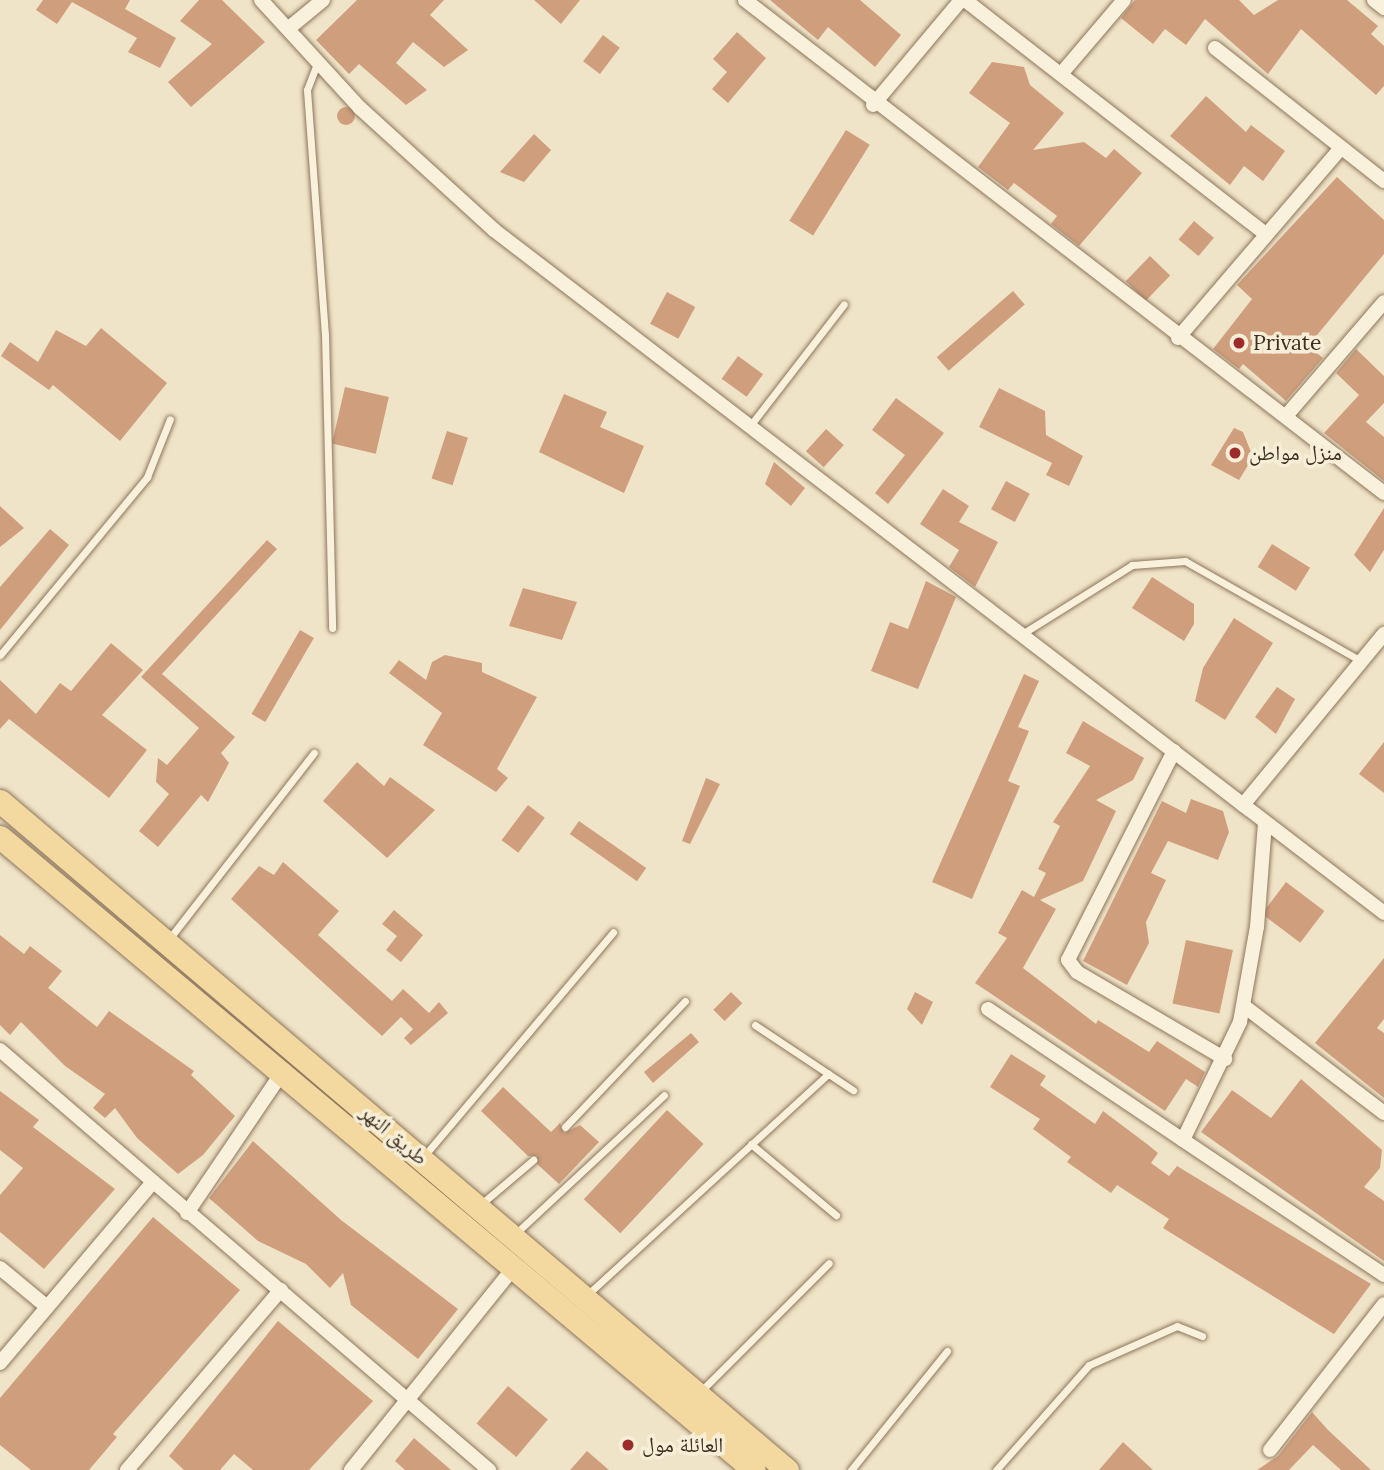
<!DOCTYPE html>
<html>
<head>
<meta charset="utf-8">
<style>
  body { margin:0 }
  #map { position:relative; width:1384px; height:1470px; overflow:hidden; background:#f0e4c8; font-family:Lora,"Noto Naskh Arabic",serif }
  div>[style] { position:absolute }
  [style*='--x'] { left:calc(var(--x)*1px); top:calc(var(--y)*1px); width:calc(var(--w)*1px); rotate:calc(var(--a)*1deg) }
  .building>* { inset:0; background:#cf9f7d; transform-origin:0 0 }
  .round { border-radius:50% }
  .roads { filter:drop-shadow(0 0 2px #8d765c) drop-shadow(0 0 2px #8d765c) }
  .lane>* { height:7px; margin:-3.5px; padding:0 3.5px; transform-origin:3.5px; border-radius:3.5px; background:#faf1dc }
  .street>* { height:14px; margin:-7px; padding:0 7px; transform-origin:7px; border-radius:7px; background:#faf1dc }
  .primary>* { height:23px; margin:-11.5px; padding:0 11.5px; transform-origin:11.5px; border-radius:11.5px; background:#f3d9a0 }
  .dots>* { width:19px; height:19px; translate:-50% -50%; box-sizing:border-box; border:4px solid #f7eed8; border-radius:50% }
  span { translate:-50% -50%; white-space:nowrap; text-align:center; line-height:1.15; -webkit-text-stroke:7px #f7eed8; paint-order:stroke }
  .poi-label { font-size:21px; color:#3d2e20 }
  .left { translate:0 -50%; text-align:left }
  .street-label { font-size:21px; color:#3d2e20 }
</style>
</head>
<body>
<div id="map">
  <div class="building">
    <i style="clip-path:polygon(43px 0,130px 0,125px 9px,176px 38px,160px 68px,128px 52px,137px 38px,72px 2px,57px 24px,36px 10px)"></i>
    <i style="clip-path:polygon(199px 0,222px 0,265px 42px,191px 107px,168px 82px,212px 44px,180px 21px)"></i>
    <i style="clip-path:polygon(357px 0,444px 0,430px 15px,468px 50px,444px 67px,413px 42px,396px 63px,427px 90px,406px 105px,359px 64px,349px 74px,316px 40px)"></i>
    <i style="clip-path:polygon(534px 0,580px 0,561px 24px)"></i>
    <i style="clip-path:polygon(770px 0,860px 0,901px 35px,875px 67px,828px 27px,818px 40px)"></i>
    <i style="clip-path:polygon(1135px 0,1239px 0,1254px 15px,1278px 0,1347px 0,1378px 26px,1371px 34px,1384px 46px,1384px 86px,1376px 95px,1301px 29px,1268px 74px,1205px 19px,1186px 45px,1165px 29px,1153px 44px,1121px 18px)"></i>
    <i style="clip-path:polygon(737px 32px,766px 58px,728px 103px,712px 89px,727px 72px,713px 59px)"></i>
    <i style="left:603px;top:35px;width:21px;height:33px;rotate:37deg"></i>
    <i style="clip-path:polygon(992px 62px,1024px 67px,1030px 85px,1064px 113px,1033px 150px,1084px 142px,1106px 158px,1114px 149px,1142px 173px,1079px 246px,1051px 224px,1057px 216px,1014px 183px,1008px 190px,978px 167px,1010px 123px,969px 93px)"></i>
    <i style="clip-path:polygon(1206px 96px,1246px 132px,1251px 125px,1285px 151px,1263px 181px,1244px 166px,1230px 185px,1170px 136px)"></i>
    <i class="round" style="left:337px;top:107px;width:18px;height:18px"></i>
    <i style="left:846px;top:130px;width:28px;height:107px;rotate:32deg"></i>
    <i style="clip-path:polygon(534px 134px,551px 150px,524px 182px,500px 172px)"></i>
    <i style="clip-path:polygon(1337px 177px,1384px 220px,1384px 254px,1308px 346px,1323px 358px,1286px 401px,1243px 364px,1239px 369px,1213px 349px,1252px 299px,1237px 285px)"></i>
    <i style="left:1194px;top:221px;width:26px;height:24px;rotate:40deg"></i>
    <i style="left:1150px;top:256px;width:28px;height:35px;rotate:44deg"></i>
    <i style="left:1013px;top:291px;width:18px;height:101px;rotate:49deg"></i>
    <i style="left:667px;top:292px;width:32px;height:36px;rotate:28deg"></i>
    <i style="clip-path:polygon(101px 328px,167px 383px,120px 441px,53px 385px,49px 390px,1px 356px,10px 342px,38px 362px,56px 330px,86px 346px)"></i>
    <i style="clip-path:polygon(1356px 349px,1384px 376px,1384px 403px,1366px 422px,1384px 437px,1384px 481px,1324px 433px,1359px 395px,1336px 373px)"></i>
    <i style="left:738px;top:356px;width:31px;height:28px;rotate:36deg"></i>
    <i style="left:345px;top:387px;width:45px;height:58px;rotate:13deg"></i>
    <i style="clip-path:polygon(999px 388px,1045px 411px,1046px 435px,1083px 456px,1069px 486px,1046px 475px,1052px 463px,979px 427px)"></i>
    <i style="clip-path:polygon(564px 394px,607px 412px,600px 427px,644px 446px,624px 493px,539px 452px)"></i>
    <i style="clip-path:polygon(896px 398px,944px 433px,888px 504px,875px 493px,905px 455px,872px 430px)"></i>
    <i style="clip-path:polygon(1234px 428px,1243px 432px,1253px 457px,1239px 480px,1211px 465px)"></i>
    <i style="left:826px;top:429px;width:24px;height:30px;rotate:42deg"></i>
    <i style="left:447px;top:431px;width:22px;height:50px;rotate:18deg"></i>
    <i style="clip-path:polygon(774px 462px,805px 488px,791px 506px,765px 484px)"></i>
    <i style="left:1006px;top:481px;width:27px;height:32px;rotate:28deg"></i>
    <i style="clip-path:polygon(943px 489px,969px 506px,959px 522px,998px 542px,975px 587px,949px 567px,959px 550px,920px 524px)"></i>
    <i style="clip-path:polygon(0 506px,24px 528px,0 547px)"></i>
    <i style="clip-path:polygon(1384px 508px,1384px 550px,1370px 572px,1354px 555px)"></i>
    <i style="clip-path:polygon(50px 529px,69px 545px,0 630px,0 587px)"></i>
    <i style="clip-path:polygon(267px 540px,277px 549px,162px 674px,235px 737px,221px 753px,229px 763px,208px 802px,201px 795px,158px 847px,139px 831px,169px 794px,156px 782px,158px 758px,167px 765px,199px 728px,141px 677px)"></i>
    <i style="left:1272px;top:544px;width:45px;height:27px;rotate:32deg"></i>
    <i style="clip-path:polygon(1152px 577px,1194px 604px,1194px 624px,1184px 641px,1132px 608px)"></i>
    <i style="clip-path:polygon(926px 581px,956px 597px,918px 689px,871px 671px,890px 622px,908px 629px)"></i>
    <i style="clip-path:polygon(523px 588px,577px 602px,562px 640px,509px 626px)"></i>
    <i style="clip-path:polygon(1234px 618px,1273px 643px,1225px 720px,1195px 701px,1203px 668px)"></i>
    <i style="left:300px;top:630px;width:16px;height:97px;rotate:30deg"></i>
    <i style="clip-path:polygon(111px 643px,143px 670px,102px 715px,147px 750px,109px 798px,9px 719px,0 729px,0 680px,36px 714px,60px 683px,71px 691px)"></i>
    <i style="clip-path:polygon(445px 655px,482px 663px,482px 672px,537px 697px,497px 769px,508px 778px,496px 792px,423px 745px,442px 713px,389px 673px,399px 660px,426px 680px,432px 662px)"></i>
    <i style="clip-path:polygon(1024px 674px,1039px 681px,1018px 727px,1029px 731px,1008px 781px,1020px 786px,972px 899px,932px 882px)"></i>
    <i style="clip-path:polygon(1277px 687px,1295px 699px,1276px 734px,1255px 717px)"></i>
    <i style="clip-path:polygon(1083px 721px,1144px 758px,1133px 780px,1096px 800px,1116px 811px,1083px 881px,1040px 900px,1056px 909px,1023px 968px,1096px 1024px,1098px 1020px,1149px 1052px,1157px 1041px,1205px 1072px,1198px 1087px,1186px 1079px,1165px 1111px,975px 983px,1007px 938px,998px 933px,1022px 890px,1034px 897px,1046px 873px,1038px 869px,1060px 826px,1053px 822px,1090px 766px,1066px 753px)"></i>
    <i style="clip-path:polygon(1384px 742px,1384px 793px,1359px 774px)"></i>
    <i style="clip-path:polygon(357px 762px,384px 786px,390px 777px,435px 810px,387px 858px,323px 801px)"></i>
    <i style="clip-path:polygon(706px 778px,720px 784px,690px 844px,682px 841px)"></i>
    <i style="clip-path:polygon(1191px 799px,1223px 811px,1229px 832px,1218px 860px,1168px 841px,1151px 873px,1166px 880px,1146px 922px,1149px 943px,1127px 985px,1083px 961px,1162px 801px,1186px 813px)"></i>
    <i style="left:528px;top:805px;width:21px;height:44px;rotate:37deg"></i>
    <i style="left:579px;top:821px;width:82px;height:16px;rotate:35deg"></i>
    <i style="clip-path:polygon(283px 862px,339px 911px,318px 935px,392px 1001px,403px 989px,429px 1013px,439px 1002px,448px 1013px,411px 1045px,404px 1038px,413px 1029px,401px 1017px,382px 1036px,231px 899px,259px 866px,274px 875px)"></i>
    <i style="left:1286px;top:882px;width:48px;height:40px;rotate:37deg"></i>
    <i style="clip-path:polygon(394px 910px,423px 935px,401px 962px,386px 950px,397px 936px,382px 924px)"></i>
    <i style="clip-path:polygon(0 935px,24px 954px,30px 946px,62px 971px,48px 988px,97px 1027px,109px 1011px,194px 1071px,191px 1075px,235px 1116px,203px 1155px,178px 1174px,137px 1138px,115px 1108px,105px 1118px,93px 1108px,105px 1094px,65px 1066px,21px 1022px,10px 1035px,0 1025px)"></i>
    <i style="left:1186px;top:940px;width:48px;height:65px;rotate:12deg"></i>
    <i style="clip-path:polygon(1384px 958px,1384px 1019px,1377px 1028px,1384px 1033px,1384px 1098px,1315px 1043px)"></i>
    <i style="left:731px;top:992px;width:16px;height:25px;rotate:45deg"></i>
    <i style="clip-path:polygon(915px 992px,933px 1002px,922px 1025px,907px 1009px)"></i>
    <i style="clip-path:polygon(691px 1033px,699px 1042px,653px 1083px,644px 1072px)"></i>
    <i style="clip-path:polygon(1011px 1054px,1046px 1076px,1040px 1085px,1095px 1124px,1103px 1111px,1147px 1144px,1158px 1153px,1151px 1163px,1169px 1176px,1177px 1166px,1371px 1284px,1334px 1334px,1163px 1228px,1169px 1219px,1117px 1185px,1111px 1193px,1067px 1162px,1071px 1157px,1033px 1129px,1040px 1119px,990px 1087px)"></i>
    <i style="clip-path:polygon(1301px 1079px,1382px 1150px,1380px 1168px,1364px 1187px,1384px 1201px,1384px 1261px,1201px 1132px,1232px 1090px,1271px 1118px)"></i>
    <i style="clip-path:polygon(503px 1087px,551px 1132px,560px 1123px,564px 1133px,580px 1125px,599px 1142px,559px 1184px,537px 1164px,537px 1156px,528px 1156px,481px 1111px)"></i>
    <i style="clip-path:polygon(0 1091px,39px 1120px,33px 1127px,115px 1189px,44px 1269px,0 1232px,0 1195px,23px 1168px,0 1150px)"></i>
    <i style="left:667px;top:1110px;width:50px;height:122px;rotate:43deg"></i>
    <i style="clip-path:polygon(253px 1141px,341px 1220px,458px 1309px,418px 1359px,351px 1305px,343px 1273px,330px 1288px,306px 1264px,258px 1241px,209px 1198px)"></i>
    <i style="clip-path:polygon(153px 1217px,240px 1290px,113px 1434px,117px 1437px,89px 1470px,31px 1470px,0 1445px,0 1398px)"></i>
    <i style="clip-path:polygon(278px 1321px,373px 1401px,309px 1470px,253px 1470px,234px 1454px,220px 1470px,184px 1470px,169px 1456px)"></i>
    <i style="left:508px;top:1386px;width:52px;height:49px;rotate:40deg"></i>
    <i style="clip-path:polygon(1312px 1412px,1328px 1430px,1371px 1470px,1341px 1470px,1313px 1445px,1289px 1470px,1257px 1470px,1278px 1456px)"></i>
    <i style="clip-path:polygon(414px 1438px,451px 1470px,405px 1470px,395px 1461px)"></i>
    <i style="clip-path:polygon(1123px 1442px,1153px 1470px,1099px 1470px)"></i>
    <i style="clip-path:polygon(587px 1451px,609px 1470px,570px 1470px)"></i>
  </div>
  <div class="roads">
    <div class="lane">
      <i style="--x:318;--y:61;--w:31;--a:111"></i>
      <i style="--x:307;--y:90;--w:245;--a:85.8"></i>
      <i style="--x:325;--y:334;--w:294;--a:88.6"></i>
      <i style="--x:749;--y:427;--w:155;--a:-52.3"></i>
      <i style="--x:1022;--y:634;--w:130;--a:-32.1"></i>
      <i style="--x:1132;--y:565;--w:53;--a:-4.3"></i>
      <i style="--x:1185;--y:561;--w:202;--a:29.6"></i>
      <i style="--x:0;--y:655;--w:231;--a:-50.4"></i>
      <i style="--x:147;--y:477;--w:62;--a:-68.4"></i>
      <i style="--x:169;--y:939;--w:236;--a:-52.1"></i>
      <i style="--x:755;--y:1025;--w:118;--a:33.6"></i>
      <i style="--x:565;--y:1127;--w:174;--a:-46.4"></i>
      <i style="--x:751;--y:1144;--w:111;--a:39.9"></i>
      <i style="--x:424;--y:1156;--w:293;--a:-49.8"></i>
      <i style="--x:480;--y:1205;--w:70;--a:-40.3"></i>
      <i style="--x:514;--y:1235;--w:205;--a:-43"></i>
      <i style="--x:588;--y:1294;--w:326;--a:-42.5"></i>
      <i style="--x:700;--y:1392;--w:182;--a:-45"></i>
      <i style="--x:851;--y:1470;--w:153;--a:-51.1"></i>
      <i style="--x:996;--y:1470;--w:140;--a:-48.5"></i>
      <i style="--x:1089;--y:1365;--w:96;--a:-23.9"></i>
      <i style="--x:1177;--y:1326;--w:27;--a:22"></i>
    </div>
    <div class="street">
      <i style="--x:261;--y:0;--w:147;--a:47.5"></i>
      <i style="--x:360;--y:108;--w:181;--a:42.3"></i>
      <i style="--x:494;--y:230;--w:1122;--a:37.5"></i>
      <i style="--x:745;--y:0;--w:807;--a:37.65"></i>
      <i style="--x:965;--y:0;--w:381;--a:37.9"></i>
      <i style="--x:1374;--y:0;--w:13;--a:39"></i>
      <i style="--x:289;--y:28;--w:44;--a:-39.5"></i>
      <i style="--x:1215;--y:48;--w:215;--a:38.2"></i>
      <i style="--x:1061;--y:74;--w:97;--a:-49.6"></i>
      <i style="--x:873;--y:105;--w:137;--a:-50"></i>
      <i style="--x:1178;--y:338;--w:250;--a:-49.4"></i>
      <i style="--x:1286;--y:416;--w:150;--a:-49.3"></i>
      <i style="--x:1174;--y:751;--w:234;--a:116.9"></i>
      <i style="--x:1068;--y:960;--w:15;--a:53"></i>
      <i style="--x:1077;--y:972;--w:172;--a:30.4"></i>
      <i style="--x:1243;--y:805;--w:222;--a:-50.5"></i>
      <i style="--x:1244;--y:1006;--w:176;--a:37.4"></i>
      <i style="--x:988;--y:1009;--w:477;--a:33.9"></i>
      <i style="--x:0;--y:1050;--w:645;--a:40.66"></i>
      <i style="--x:1183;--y:1140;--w:131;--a:-64.2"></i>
      <i style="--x:1240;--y:1022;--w:97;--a:-79.9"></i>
      <i style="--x:1257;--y:927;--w:105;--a:-85.6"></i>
      <i style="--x:187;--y:1213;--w:173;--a:-55.9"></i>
      <i style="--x:0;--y:1268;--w:60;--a:39.6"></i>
      <i style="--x:0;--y:1363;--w:237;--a:-49.8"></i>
      <i style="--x:1270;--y:1450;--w:185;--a:-52"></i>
      <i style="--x:127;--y:1470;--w:237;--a:-49.5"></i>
      <i style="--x:351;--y:1470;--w:263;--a:-51.2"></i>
    </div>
    <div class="primary">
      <i style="--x:0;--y:801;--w:1033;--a:40.37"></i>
      <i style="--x:0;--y:837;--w:984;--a:40.01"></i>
    </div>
  </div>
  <div class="dots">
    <i style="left:1239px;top:343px;background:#9e2a2b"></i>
    <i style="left:1235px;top:453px;background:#9e2a2b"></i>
    <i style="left:628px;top:1445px;background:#9e2a2b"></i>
  </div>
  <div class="poi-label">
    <span class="left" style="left:1253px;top:343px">Private</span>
    <span class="left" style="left:1249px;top:453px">منزل مواطن</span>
    <span class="left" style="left:642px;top:1445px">العائلة مول</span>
  </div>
  <div class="street-label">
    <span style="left:394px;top:1135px;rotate:40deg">طريق النهر</span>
  </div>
</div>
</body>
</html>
